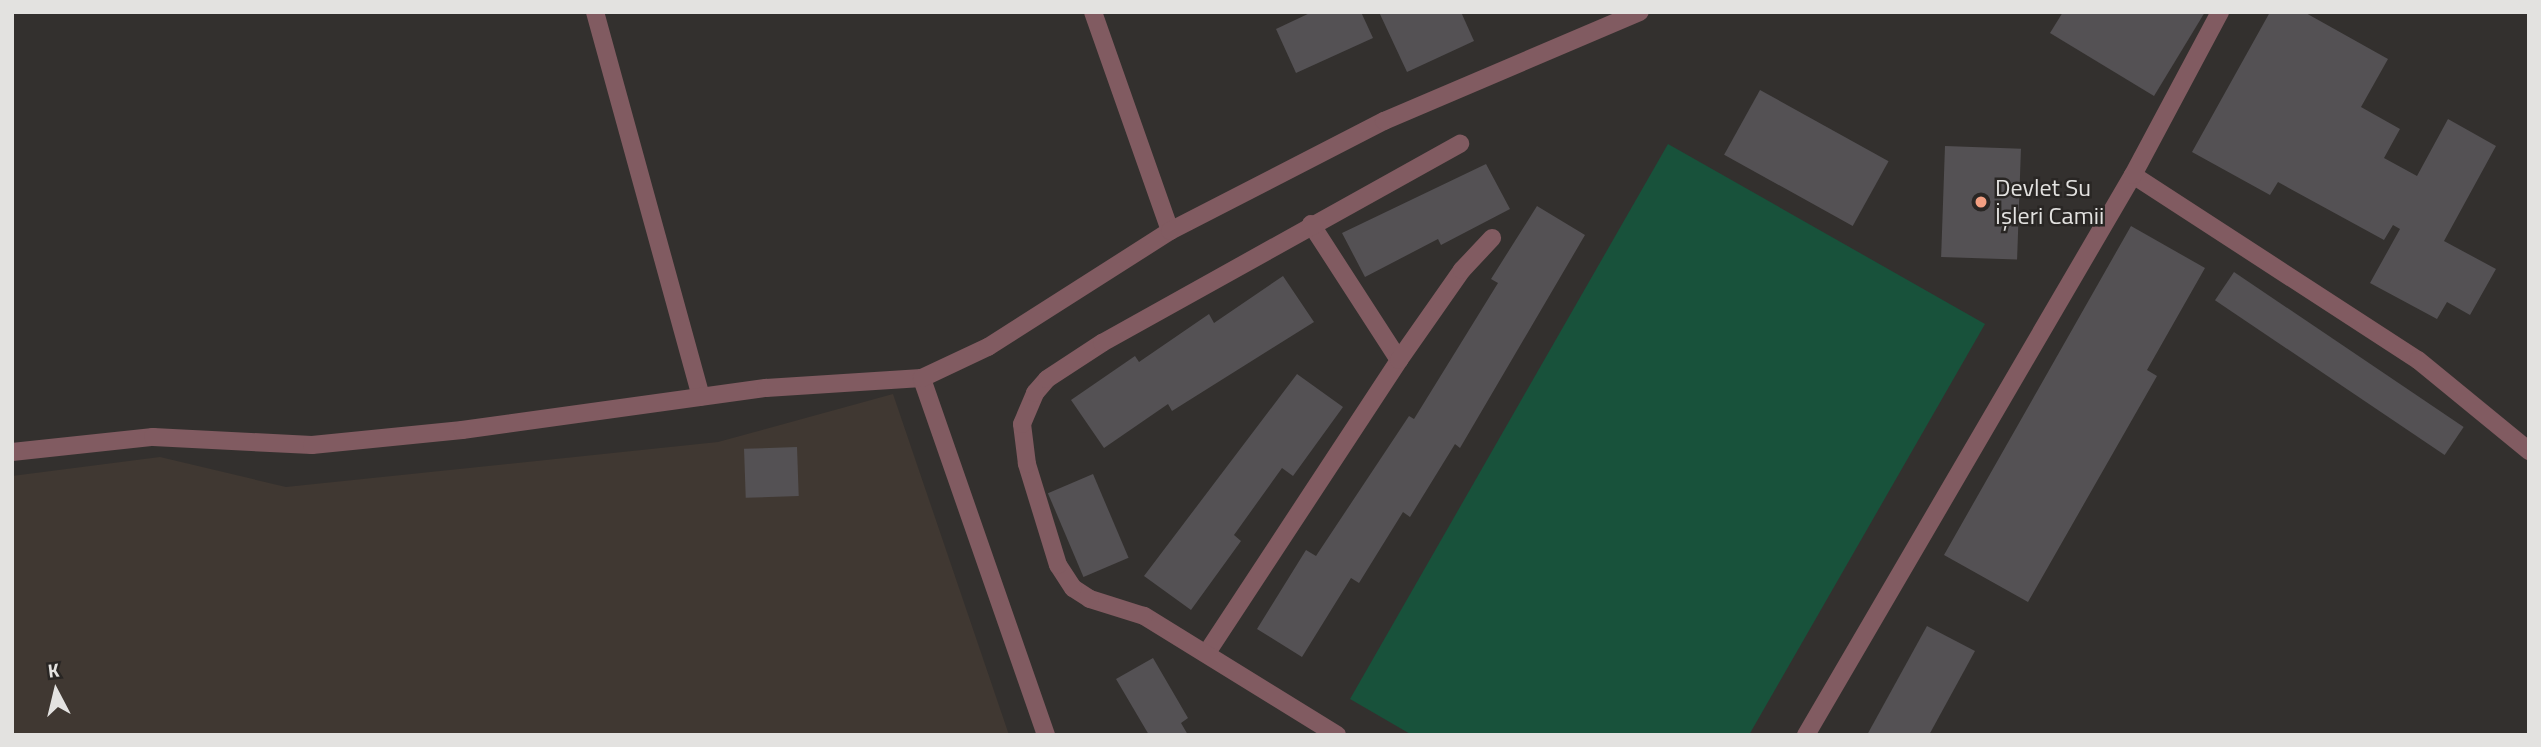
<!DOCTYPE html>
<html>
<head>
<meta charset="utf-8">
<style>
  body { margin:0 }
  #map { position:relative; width:2541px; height:747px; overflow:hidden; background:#33302e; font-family:"Titillium Web",sans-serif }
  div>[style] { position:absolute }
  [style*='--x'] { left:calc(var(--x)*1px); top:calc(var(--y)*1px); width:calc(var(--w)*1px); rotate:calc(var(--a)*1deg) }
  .built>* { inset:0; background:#403832 }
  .green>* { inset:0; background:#18523b }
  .building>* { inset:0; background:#545154; transform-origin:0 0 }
  .service>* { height:18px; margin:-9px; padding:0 9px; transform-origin:9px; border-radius:9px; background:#815b61 }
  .minor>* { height:18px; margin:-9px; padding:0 9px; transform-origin:9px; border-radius:9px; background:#815b61 }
  .dots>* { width:19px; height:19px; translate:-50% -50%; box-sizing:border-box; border:4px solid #292624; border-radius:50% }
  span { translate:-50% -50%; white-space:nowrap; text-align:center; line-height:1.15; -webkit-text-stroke:5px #292624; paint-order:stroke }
  .poi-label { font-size:24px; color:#e3e2e0 }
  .left { translate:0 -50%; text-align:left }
  .frame { position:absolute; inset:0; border:14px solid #e3e2e0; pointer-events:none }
  .north { position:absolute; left:21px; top:656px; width:70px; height:70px; -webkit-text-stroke:5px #292624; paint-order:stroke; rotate:353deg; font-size:19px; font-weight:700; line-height:28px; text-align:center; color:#e3e2e0 }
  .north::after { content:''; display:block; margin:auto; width:24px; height:32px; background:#e3e2e0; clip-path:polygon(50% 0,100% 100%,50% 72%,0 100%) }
</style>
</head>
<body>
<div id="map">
  <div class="built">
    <i style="clip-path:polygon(893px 394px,1009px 735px,12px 735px,12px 476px,160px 457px,286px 487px,718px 442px)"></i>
  </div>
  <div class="green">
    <i style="clip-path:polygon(1668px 144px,1985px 324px,1749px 735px,1412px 735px,1350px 699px)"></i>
  </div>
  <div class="building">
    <i style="clip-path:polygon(1312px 12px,1361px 12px,1373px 38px,1296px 73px,1276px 29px)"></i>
    <i style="clip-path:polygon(1379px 12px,1461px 12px,1474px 41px,1407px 72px)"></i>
    <i style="clip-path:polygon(2063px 12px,2205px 12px,2154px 96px,2050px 33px)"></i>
    <i style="clip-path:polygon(2270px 12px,2304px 12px,2388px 59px,2361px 107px,2400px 129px,2384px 158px,2417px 176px,2448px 119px,2496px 146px,2444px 241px,2496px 269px,2470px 315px,2447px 302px,2437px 319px,2370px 283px,2400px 229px,2393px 225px,2384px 240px,2278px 182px,2270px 195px,2192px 152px)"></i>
    <i style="left:1760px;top:90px;width:147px;height:74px;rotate:29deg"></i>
    <i style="left:1945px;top:146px;width:76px;height:111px;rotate:2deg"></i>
    <i style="clip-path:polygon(1486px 164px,1510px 209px,1441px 245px,1438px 239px,1365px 277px,1342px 233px)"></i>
    <i style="clip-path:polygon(1537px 206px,1585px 235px,1460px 448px,1455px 444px,1410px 517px,1403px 512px,1359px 583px,1351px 578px,1302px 657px,1257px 629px,1306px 550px,1316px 556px,1409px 416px,1414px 419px,1498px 283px,1491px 279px)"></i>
    <i style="clip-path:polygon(2131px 226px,2205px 268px,2147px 370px,2157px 376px,2028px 602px,1944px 555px)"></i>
    <i style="left:2234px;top:272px;width:277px;height:34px;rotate:34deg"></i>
    <i style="clip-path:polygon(1283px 276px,1314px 322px,1172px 411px,1168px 404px,1104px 448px,1071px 400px,1135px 356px,1139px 362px,1209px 314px,1214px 323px)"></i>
    <i style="clip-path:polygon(1297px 374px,1343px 407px,1293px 476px,1282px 468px,1234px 535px,1241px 541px,1191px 610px,1144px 576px)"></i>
    <i style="left:797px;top:447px;width:49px;height:53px;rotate:88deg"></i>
    <i style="left:1093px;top:474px;width:91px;height:49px;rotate:67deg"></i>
    <i style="clip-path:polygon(1927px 626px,1975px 651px,1929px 735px,1867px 735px)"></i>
    <i style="clip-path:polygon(1153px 658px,1188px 718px,1181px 723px,1188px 735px,1149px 735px,1116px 679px)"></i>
  </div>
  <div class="service">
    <i style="--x:1311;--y:224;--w:162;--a:57.1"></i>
    <i style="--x:1208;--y:651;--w:348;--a:-56.7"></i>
    <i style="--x:1399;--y:360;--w:110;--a:-55"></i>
    <i style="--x:1462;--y:270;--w:44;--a:-46.8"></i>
    <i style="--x:1337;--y:735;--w:227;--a:-148.3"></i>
    <i style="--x:1144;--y:616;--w:57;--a:-162.5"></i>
    <i style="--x:1090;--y:599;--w:20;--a:-147"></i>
    <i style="--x:1073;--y:588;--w:27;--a:-123"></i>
    <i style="--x:1058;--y:565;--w:106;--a:-107.1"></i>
    <i style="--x:1027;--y:464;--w:40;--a:-97.1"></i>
    <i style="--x:1022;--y:424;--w:34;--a:-67"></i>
    <i style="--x:1035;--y:393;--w:18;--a:-49"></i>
    <i style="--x:1047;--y:379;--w:66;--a:-33.2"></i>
    <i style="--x:1102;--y:343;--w:410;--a:-29.1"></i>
  </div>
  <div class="minor">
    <i style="--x:595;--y:12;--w:399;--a:74.6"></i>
    <i style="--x:1093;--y:12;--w:232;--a:70.6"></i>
    <i style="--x:2133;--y:175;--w:340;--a:33"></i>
    <i style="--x:2418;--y:360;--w:144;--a:39.3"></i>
    <i style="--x:12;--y:452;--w:142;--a:-6.1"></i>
    <i style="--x:153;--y:437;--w:159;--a:2.9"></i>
    <i style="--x:312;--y:445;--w:151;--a:-5.7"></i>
    <i style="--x:462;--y:430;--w:307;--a:-7.9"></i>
    <i style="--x:766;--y:388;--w:156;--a:-3.7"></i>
    <i style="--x:1046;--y:735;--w:378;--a:-109.2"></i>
    <i style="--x:922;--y:378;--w:73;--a:-25.2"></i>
    <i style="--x:988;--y:347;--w:216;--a:-32.5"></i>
    <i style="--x:1170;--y:231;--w:241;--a:-27.2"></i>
    <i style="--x:1384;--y:121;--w:278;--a:-23.1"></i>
    <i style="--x:1806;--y:735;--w:648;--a:-59.72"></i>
    <i style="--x:2133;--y:175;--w:185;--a:-61.9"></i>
  </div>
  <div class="dots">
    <i style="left:1981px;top:202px;background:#f39f82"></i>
  </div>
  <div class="poi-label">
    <span class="left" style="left:1995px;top:202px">Devlet Su<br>İşleri Camii</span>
  </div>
  <div class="frame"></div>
  <div class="north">K</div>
</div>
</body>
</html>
